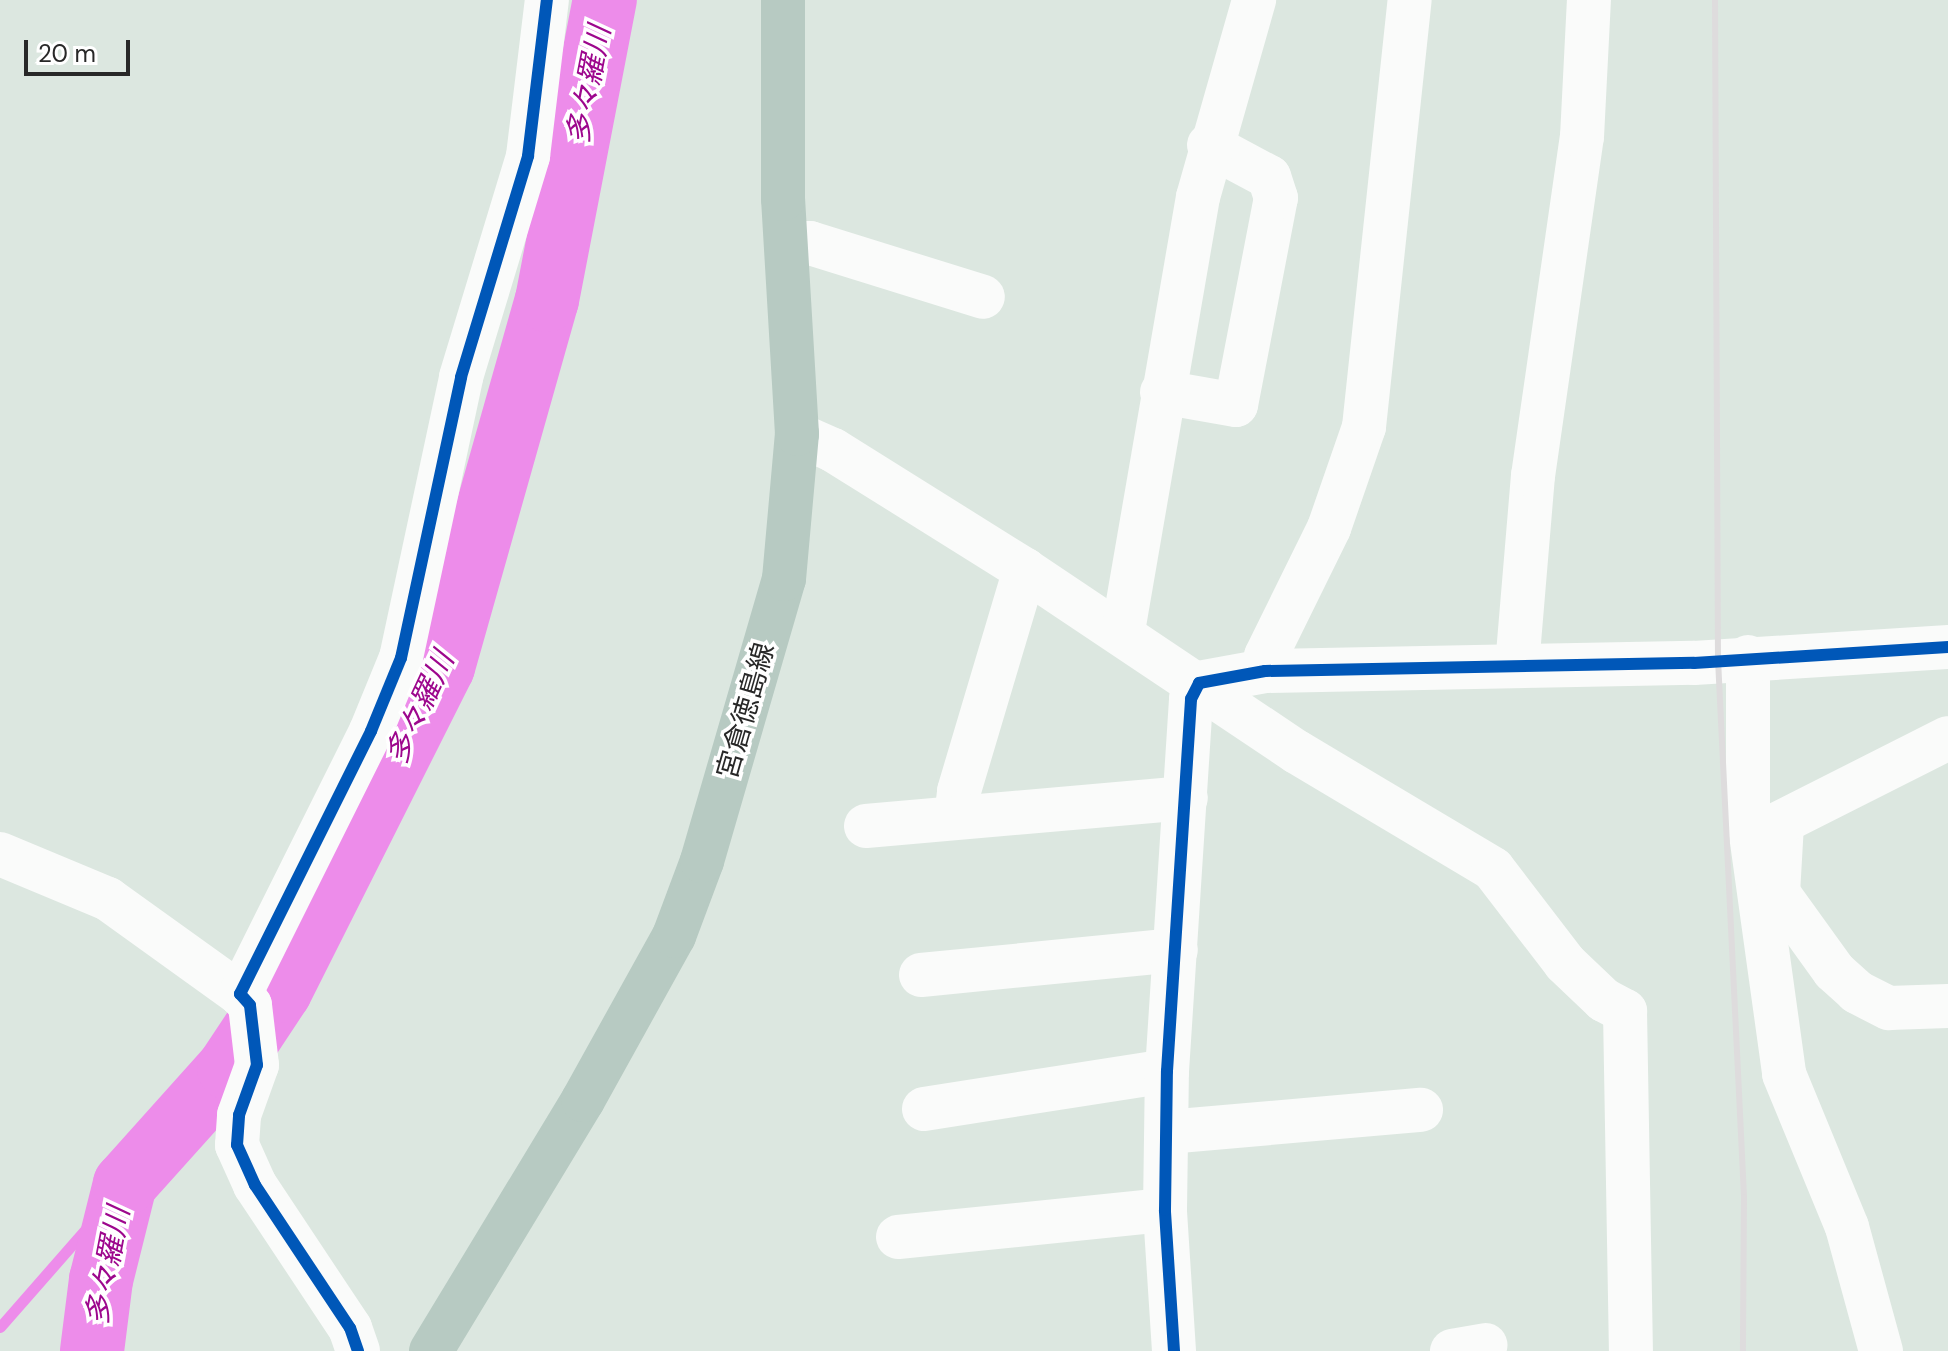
<!DOCTYPE html>
<html>
<head>
<meta charset="utf-8">
<style>
  body { margin:0 }
  #map { position:relative; width:1948px; height:1351px; overflow:hidden; background:#dce7e0; font-family:"DM Sans","Noto Sans JP",sans-serif }
  div>[style] { position:absolute }
  [style*='--x'] { left:calc(var(--x)*1px); top:calc(var(--y)*1px); width:calc(var(--w)*1px); rotate:calc(var(--a)*1deg) }
  .stream>* { height:11px; margin:-5.5px; padding:0 5.5px; transform-origin:5.5px; border-radius:5.5px; background:#ed8cea }
  .river>* { height:64px; margin:-32px; padding:0 32px; transform-origin:32px; border-radius:32px; background:#ed8cea }
  .minor>* { height:44px; margin:-22px; padding:0 22px; transform-origin:22px; border-radius:22px; background:#fafbfa }
  .major>* { height:44px; margin:-22px; padding:0 22px; transform-origin:22px; border-radius:22px; background:#b7cac2 }
  .rail>* { height:6px; margin:-3px; padding:0 3px; transform-origin:3px; border-radius:3px; background:#dedcdd }
  .cycleway>* { height:12px; margin:-6px; padding:0 6px; transform-origin:6px; border-radius:6px; background:#0057b8 }
  span { translate:-50% -50%; white-space:nowrap; text-align:center; line-height:1.15; -webkit-text-stroke:7px #fff; paint-order:stroke }
  .street-label { font-size:28px; color:#282828 }
  .water-label { font-size:30px; color:#9d078d; font-style:italic }
  .scale { position:absolute; left:24px; top:40px; width:106px; height:36px; box-sizing:border-box; border:4px solid #282828; border-top:0; padding-left:10px; font-size:24px; line-height:28px; white-space:nowrap; color:#282828; -webkit-text-stroke:6px #fff; paint-order:stroke }
</style>
</head>
<body>
<div id="map">
  <div class="stream">
    <i style="--x:0;--y:1327;--w:190;--a:-48.8"></i>
  </div>
  <div class="river">
    <i style="--x:92;--y:1351;--w:72;--a:-82.8"></i>
    <i style="--x:101;--y:1280;--w:99;--a:-76"></i>
    <i style="--x:125;--y:1184;--w:156;--a:-48.1"></i>
    <i style="--x:229;--y:1068;--w:92;--a:-56.5"></i>
    <i style="--x:280;--y:991;--w:363;--a:-63.3"></i>
    <i style="--x:443;--y:667;--w:381;--a:-74.2"></i>
    <i style="--x:547;--y:300;--w:306;--a:-79.1"></i>
  </div>
  <div class="minor">
    <i style="--x:786;--y:245;--w:24;--a:-5"></i>
    <i style="--x:810;--y:243;--w:181;--a:17.3"></i>
    <i style="--x:1162;--y:392;--w:75;--a:10"></i>
    <i style="--x:1236;--y:405;--w:211;--a:-79.1"></i>
    <i style="--x:1276;--y:198;--w:22;--a:-108"></i>
    <i style="--x:1269;--y:177;--w:68;--a:-151.9"></i>
    <i style="--x:797;--y:434;--w:39;--a:24"></i>
    <i style="--x:833;--y:450;--w:226;--a:32"></i>
    <i style="--x:1025;--y:570;--w:327;--a:33.8"></i>
    <i style="--x:1297;--y:752;--w:228;--a:30.8"></i>
    <i style="--x:1493;--y:869;--w:118;--a:52.5"></i>
    <i style="--x:1565;--y:963;--w:54;--a:43.5"></i>
    <i style="--x:1604;--y:1000;--w:24;--a:28"></i>
    <i style="--x:1625;--y:1011;--w:340;--a:89"></i>
    <i style="--x:1123;--y:631;--w:440;--a:-80.2"></i>
    <i style="--x:1198;--y:197;--w:205;--a:-74.1"></i>
    <i style="--x:1748;--y:657;--w:156;--a:90"></i>
    <i style="--x:1748;--y:813;--w:263;--a:82.1"></i>
    <i style="--x:1784;--y:1074;--w:165;--a:67.6"></i>
    <i style="--x:1847;--y:1227;--w:129;--a:74.7"></i>
    <i style="--x:1517;--y:666;--w:191;--a:-85.2"></i>
    <i style="--x:1533;--y:476;--w:343;--a:-81.8"></i>
    <i style="--x:1582;--y:137;--w:137;--a:-87.1"></i>
    <i style="--x:1265;--y:671;--w:15;--a:-86"></i>
    <i style="--x:1266;--y:656;--w:143;--a:-63.8"></i>
    <i style="--x:1329;--y:528;--w:107;--a:-70.9"></i>
    <i style="--x:1364;--y:427;--w:429;--a:-83.9"></i>
    <i style="--x:956;--y:817;--w:26;--a:-83"></i>
    <i style="--x:959;--y:791;--w:231;--a:-73.4"></i>
    <i style="--x:1782;--y:824;--w:69;--a:93.3"></i>
    <i style="--x:1778;--y:893;--w:96;--a:54.3"></i>
    <i style="--x:1834;--y:971;--w:31;--a:42"></i>
    <i style="--x:1857;--y:992;--w:36;--a:27"></i>
    <i style="--x:1889;--y:1008;--w:59;--a:-1.9"></i>
    <i style="--x:866;--y:826;--w:321;--a:-5"></i>
    <i style="--x:1754;--y:836;--w:217;--a:-26.8"></i>
    <i style="--x:0;--y:854;--w:117;--a:22.6"></i>
    <i style="--x:108;--y:899;--w:163;--a:35.7"></i>
    <i style="--x:921;--y:975;--w:256;--a:-5.6"></i>
    <i style="--x:924;--y:1109;--w:246;--a:-8.9"></i>
    <i style="--x:1167;--y:1132;--w:255;--a:-5"></i>
    <i style="--x:898;--y:1237;--w:268;--a:-5.8"></i>
    <i style="--x:358;--y:1351;--w:24;--a:-109"></i>
    <i style="--x:350;--y:1328;--w:172;--a:-123.6"></i>
    <i style="--x:255;--y:1185;--w:44;--a:-114.2"></i>
    <i style="--x:237;--y:1145;--w:30;--a:-86"></i>
    <i style="--x:239;--y:1115;--w:53;--a:-70.2"></i>
    <i style="--x:257;--y:1065;--w:60;--a:-96.7"></i>
    <i style="--x:250;--y:1005;--w:15;--a:-132"></i>
    <i style="--x:240;--y:994;--w:294;--a:-63.5"></i>
    <i style="--x:371;--y:731;--w:79;--a:-67.7"></i>
    <i style="--x:401;--y:658;--w:287;--a:-77.9"></i>
    <i style="--x:461;--y:377;--w:231;--a:-73.1"></i>
    <i style="--x:528;--y:156;--w:157;--a:-83.1"></i>
    <i style="--x:1174;--y:1351;--w:141;--a:-93.7"></i>
    <i style="--x:1165;--y:1210;--w:139;--a:-89.2"></i>
    <i style="--x:1167;--y:1071;--w:373;--a:-86.3"></i>
    <i style="--x:1191;--y:699;--w:18;--a:-63"></i>
    <i style="--x:1199;--y:683;--w:67;--a:-10.3"></i>
    <i style="--x:1265;--y:671;--w:429;--a:-1.1"></i>
    <i style="--x:1694;--y:663;--w:255;--a:-3.6"></i>
    <i style="--x:1452;--y:1351;--w:34;--a:-10"></i>
  </div>
  <div class="major">
    <i style="--x:431;--y:1351;--w:293;--a:-58.8"></i>
    <i style="--x:583;--y:1100;--w:188;--a:-61"></i>
    <i style="--x:674;--y:936;--w:80;--a:-69.5"></i>
    <i style="--x:702;--y:861;--w:294;--a:-73.8"></i>
    <i style="--x:784;--y:579;--w:146;--a:-84.9"></i>
    <i style="--x:797;--y:434;--w:235;--a:-93.4"></i>
    <i style="--x:783;--y:199;--w:199;--a:-90"></i>
  </div>
  <div class="rail">
    <i style="--x:1715;--y:0;--w:659;--a:89.74"></i>
    <i style="--x:1718;--y:659;--w:539;--a:87.23"></i>
    <i style="--x:1744;--y:1197;--w:154;--a:90.4"></i>
  </div>
  <div class="cycleway">
    <i style="--x:358;--y:1351;--w:24;--a:-109"></i>
    <i style="--x:350;--y:1328;--w:172;--a:-123.6"></i>
    <i style="--x:255;--y:1185;--w:44;--a:-114.2"></i>
    <i style="--x:237;--y:1145;--w:30;--a:-86"></i>
    <i style="--x:239;--y:1115;--w:53;--a:-70.2"></i>
    <i style="--x:257;--y:1065;--w:60;--a:-96.7"></i>
    <i style="--x:250;--y:1005;--w:15;--a:-132"></i>
    <i style="--x:240;--y:994;--w:294;--a:-63.5"></i>
    <i style="--x:371;--y:731;--w:79;--a:-67.7"></i>
    <i style="--x:401;--y:658;--w:287;--a:-77.9"></i>
    <i style="--x:461;--y:377;--w:231;--a:-73.1"></i>
    <i style="--x:528;--y:156;--w:157;--a:-83.1"></i>
    <i style="--x:1174;--y:1351;--w:141;--a:-93.7"></i>
    <i style="--x:1165;--y:1210;--w:139;--a:-89.2"></i>
    <i style="--x:1167;--y:1071;--w:373;--a:-86.3"></i>
    <i style="--x:1191;--y:699;--w:18;--a:-63"></i>
    <i style="--x:1199;--y:683;--w:67;--a:-10.3"></i>
    <i style="--x:1265;--y:671;--w:429;--a:-1.1"></i>
    <i style="--x:1694;--y:663;--w:255;--a:-3.6"></i>
  </div>
  <div class="street-label">
    <span style="left:746px;top:711px;rotate:-74deg">宮倉徳島線</span>
  </div>
  <div class="water-label">
    <span style="left:589px;top:85px;rotate:-79deg">多々羅川</span>
    <span style="left:420px;top:708px;rotate:-65deg">多々羅川</span>
    <span style="left:108px;top:1266px;rotate:-79deg">多々羅川</span>
  </div>
  <div class="scale">20 m</div>
</div>
</body>
</html>
